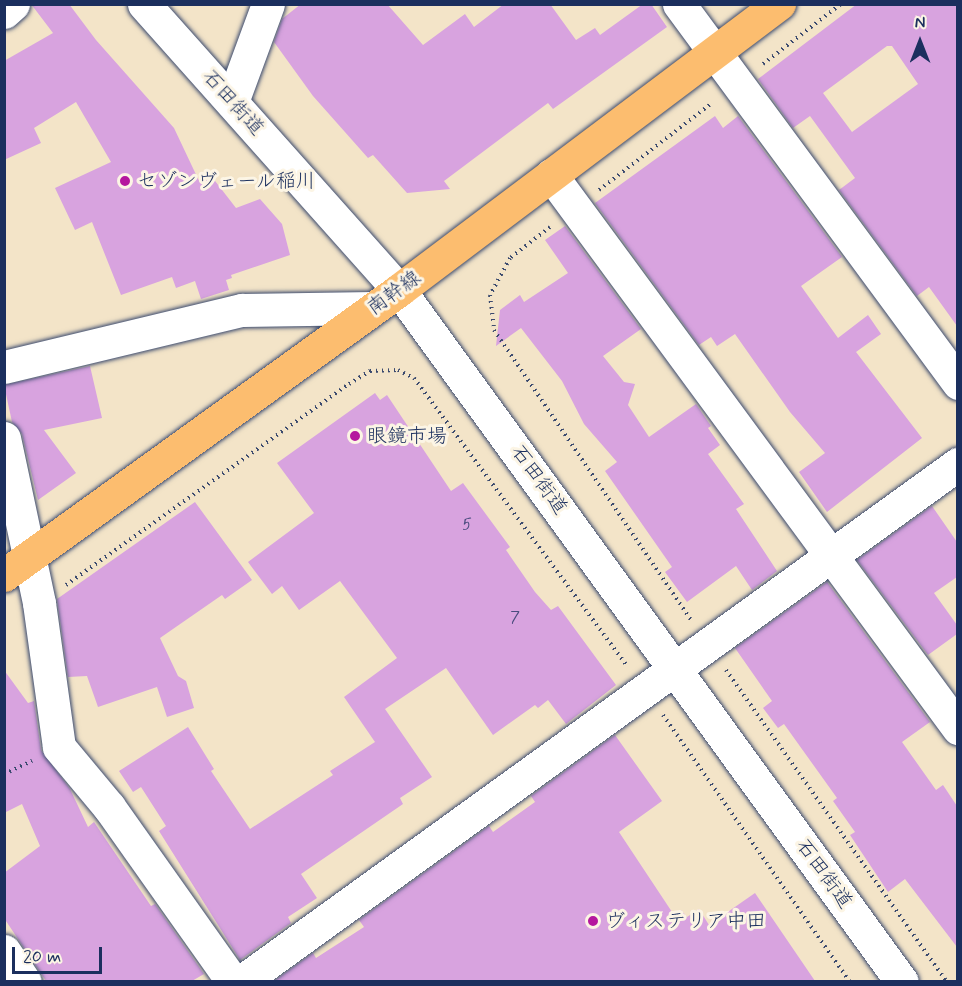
<!DOCTYPE html>
<html>
<head>
<meta charset="utf-8">
<style>
  body { margin:0 }
  #map { position:relative; width:962px; height:986px; overflow:hidden; background:#f3e4c8; font-family:Mynerve,"Klee One",sans-serif }
  div>[style] { position:absolute }
  [style*='--x'] { left:calc(var(--x)*1px); top:calc(var(--y)*1px); width:calc(var(--w)*1px); rotate:calc(var(--a)*1deg) }
  .building>* { inset:0; background:#d8a3df }
  .path>* { height:4px; margin-top:-2px; transform-origin:0; background:repeating-linear-gradient(90deg,#3b4a6e 0 1.5px,transparent 0 6px) }
  .roads { filter:drop-shadow(0 0 2px #3b4a6e) drop-shadow(0 0 2px #3b4a6e) }
  .minor>* { height:33px; margin:-16.5px; padding:0 16.5px; transform-origin:16.5px; border-radius:16.5px; background:#fff }
  .major>* { height:33px; margin:-16.5px; padding:0 16.5px; transform-origin:16.5px; border-radius:16.5px; background:#fcbd6f }
  .dots>* { width:16px; height:16px; translate:-50% -50%; box-sizing:border-box; border:3px solid #fcf5e5; border-radius:50% }
  span { translate:-50% -50%; white-space:nowrap; text-align:center; line-height:1.15; -webkit-text-stroke:6px #fcf5e5; paint-order:stroke }
  .number-label { font-size:16px; color:#4a4c7e }
  .number-label span { -webkit-text-stroke-width:0 }
  .street-label { font-size:20px; color:#1b2f5e }
  .poi-label { font-size:20px; color:#1b2f5e }
  .left { translate:0 -50%; text-align:left }
  .frame { position:absolute; inset:0; border:6px solid #1b2f5e; pointer-events:none }
  .north { position:absolute; left:890px; top:12px; width:60px; height:60px; -webkit-text-stroke:4px #fcf5e5; paint-order:stroke; rotate:0deg; font-size:16px; font-weight:700; line-height:24px; text-align:center; color:#1b2f5e }
  .north::after { content:''; display:block; margin:auto; width:21px; height:27px; background:#1b2f5e; clip-path:polygon(50% 0,100% 100%,50% 72%,0 100%) }
  .scale { position:absolute; left:12px; top:947px; width:90px; height:27px; box-sizing:border-box; border:3px solid #1b2f5e; border-top:0; padding-left:8px; font-size:18px; line-height:21px; white-space:nowrap; color:#1b2f5e; -webkit-text-stroke:4px #fcf5e5; paint-order:stroke }
</style>
</head>
<body>
<div id="map">
  <div class="building">
    <i style="clip-path:polygon(31px 4px,69px 4px,96px 40px,174px 128px,200px 183px,212px 177px,236px 208px,260px 199px,282px 224px,290px 255px,231px 275px,232px 278px,226px 280px,229px 290px,201px 299px,195px 281px,176px 288px,172px 277px,121px 295px,92px 222px,75px 230px,55px 188px,111px 162px,76px 102px,34px 128px,41px 143px,4px 160px,4px 61px,53px 33px)"></i>
    <i style="clip-path:polygon(301px 4px,387px 4px,423px 45px,465px 14px,474px 27px,504px 4px,550px 4px,576px 40px,595px 28px,600px 35px,643px 4px,651px 4px,667px 27px,553px 109px,548px 103px,444px 181px,450px 189px,407px 193px,373px 155px,368px 158px,313px 96px,274px 42px,282px 19px)"></i>
    <i style="clip-path:polygon(evenodd,857px 4px,957px 4px,957px 326px,929px 287px,917px 296px,839px 190px,855px 178px,810px 116px,793px 128px,758px 79px,857px 4px,887px 46px,892px 46px,918px 84px,852px 132px,823px 93px,887px 46px)"></i>
    <i style="clip-path:polygon(715px 116px,723px 128px,738px 116px,842px 257px,801px 286px,838px 338px,868px 315px,881px 334px,856px 352px,922px 438px,827px 512px,799px 472px,825px 453px,790px 412px,735px 334px,717px 346px,711px 337px,699px 345px,595px 203px)"></i>
    <i style="clip-path:polygon(565px 226px,641px 329px,603px 356px,624px 382px,635px 384px,628px 405px,649px 437px,696px 404px,711px 426px,708px 428px,720px 445px,708px 454px,744px 504px,736px 509px,777px 571px,752px 590px,736px 566px,687px 602px,665px 572px,672px 567px,605px 471px,617px 462px,584px 424px,562px 381px,521px 328px,496px 346px,500px 310px,520px 295px,524px 302px,568px 273px,545px 240px)"></i>
    <i style="clip-path:polygon(90px 366px,102px 418px,44px 430px,76px 473px,38px 500px,22px 434px,12px 422px,4px 385px)"></i>
    <i style="clip-path:polygon(375px 393px,380px 400px,387px 395px,451px 491px,463px 483px,510px 547px,506px 550px,535px 592px,551px 610px,558px 606px,616px 685px,566px 724px,548px 700px,538px 708px,535px 705px,493px 735px,446px 668px,385px 709px,432px 777px,400px 798px,403px 804px,301px 874px,317px 898px,288px 917px,291px 923px,240px 960px,159px 831px,166px 826px,141px 787px,133px 792px,119px 771px,188px 727px,214px 769px,211px 771px,250px 829px,333px 775px,330px 771px,375px 742px,344px 697px,397px 658px,340px 581px,299px 610px,282px 586px,272px 594px,248px 562px,314px 513px,277px 463px)"></i>
    <i style="clip-path:polygon(195px 502px,252px 580px,225px 599px,222px 595px,160px 638px,178px 676px,186px 681px,194px 708px,167px 717px,157px 687px,98px 707px,87px 676px,68px 677px,57px 599px)"></i>
    <i style="clip-path:polygon(932px 506px,957px 542px,957px 577px,934px 593px,957px 625px,957px 634px,928px 655px,857px 560px)"></i>
    <i style="clip-path:polygon(827px 582px,930px 722px,902px 742px,936px 790px,943px 785px,957px 806px,957px 947px,905px 879px,888px 892px,850px 835px,855px 832px,833px 801px,837px 798px,784px 724px,778px 728px,763px 708px,772px 701px,735px 648px)"></i>
    <i style="clip-path:polygon(4px 670px,28px 703px,34px 701px,41px 750px,70px 789px,88px 827px,94px 822px,151px 906px,155px 904px,204px 974px,192px 981px,46px 981px,4px 918px,4px 873px,40px 846px,22px 804px,4px 813px)"></i>
    <i style="clip-path:polygon(615px 735px,662px 801px,619px 832px,674px 915px,681px 910px,687px 917px,699px 909px,709px 925px,755px 893px,815px 981px,274px 981px,313px 953px,316px 958px,364px 927px,359px 920px,489px 826px,493px 832px,535px 802px,531px 796px)"></i>
  </div>
  <div class="path">
    <i style="--x:763;--y:64;--w:98;--a:-37.6"></i>
    <i style="--x:599;--y:190;--w:143;--a:-37.6"></i>
    <i style="--x:550;--y:227;--w:51;--a:142.2"></i>
    <i style="--x:510;--y:258;--w:42;--a:118.4"></i>
    <i style="--x:490;--y:295;--w:35;--a:83"></i>
    <i style="--x:494;--y:330;--w:351;--a:55.8"></i>
    <i style="--x:66;--y:585;--w:347;--a:-35.4"></i>
    <i style="--x:349;--y:384;--w:25;--a:-32"></i>
    <i style="--x:370;--y:371;--w:28;--a:-2"></i>
    <i style="--x:398;--y:370;--w:18;--a:27"></i>
    <i style="--x:414;--y:378;--w:358;--a:53.5"></i>
    <i style="--x:726;--y:670;--w:382;--a:54.7"></i>
    <i style="--x:663;--y:715;--w:326;--a:55"></i>
    <i style="--x:4;--y:774;--w:31;--a:-25"></i>
  </div>
  <div class="roads">
    <div class="minor">
      <i style="--x:144;--y:4;--w:383;--a:48.3"></i>
      <i style="--x:399;--y:290;--w:855;--a:53.99"></i>
      <i style="--x:679;--y:4;--w:471;--a:53.6"></i>
      <i style="--x:4;--y:12;--w:12;--a:-42"></i>
      <i style="--x:232;--y:102;--w:104;--a:-69.8"></i>
      <i style="--x:551;--y:175;--w:687;--a:53.65"></i>
      <i style="--x:4;--y:367;--w:245;--a:-13.5"></i>
      <i style="--x:242;--y:310;--w:131;--a:-0.9"></i>
      <i style="--x:4;--y:438;--w:169;--a:78"></i>
      <i style="--x:39;--y:603;--w:145;--a:82.1"></i>
      <i style="--x:59;--y:747;--w:78;--a:50.2"></i>
      <i style="--x:109;--y:807;--w:214;--a:54.7"></i>
      <i style="--x:4;--y:951;--w:37;--a:56"></i>
      <i style="--x:241;--y:982;--w:885;--a:-35.85"></i>
    </div>
    <div class="major">
      <i style="--x:4;--y:575;--w:487;--a:-35.8"></i>
      <i style="--x:399;--y:290;--w:476;--a:-37"></i>
    </div>
  </div>
  <div class="dots">
    <i style="left:125px;top:181px;background:#b5179e"></i>
    <i style="left:355px;top:436px;background:#b5179e"></i>
    <i style="left:593px;top:921px;background:#b5179e"></i>
  </div>
  <div class="number-label">
    <span style="left:467px;top:525px">5</span>
    <span style="left:515px;top:618px">7</span>
  </div>
  <div class="street-label">
    <span style="left:233px;top:103px;rotate:48deg">石田街道</span>
    <span style="left:394px;top:293px;rotate:-36deg">南幹線</span>
    <span style="left:539px;top:480px;rotate:54deg">石田街道</span>
    <span style="left:824px;top:874px;rotate:54deg">石田街道</span>
  </div>
  <div class="poi-label">
    <span class="left" style="left:137px;top:181px">セゾンヴェール稲川</span>
    <span class="left" style="left:367px;top:436px">眼鏡市場</span>
    <span class="left" style="left:605px;top:921px">ヴィステリア中田</span>
  </div>
  <div class="frame"></div>
  <div class="north">N</div>
  <div class="scale">20 m</div>
</div>
</body>
</html>
